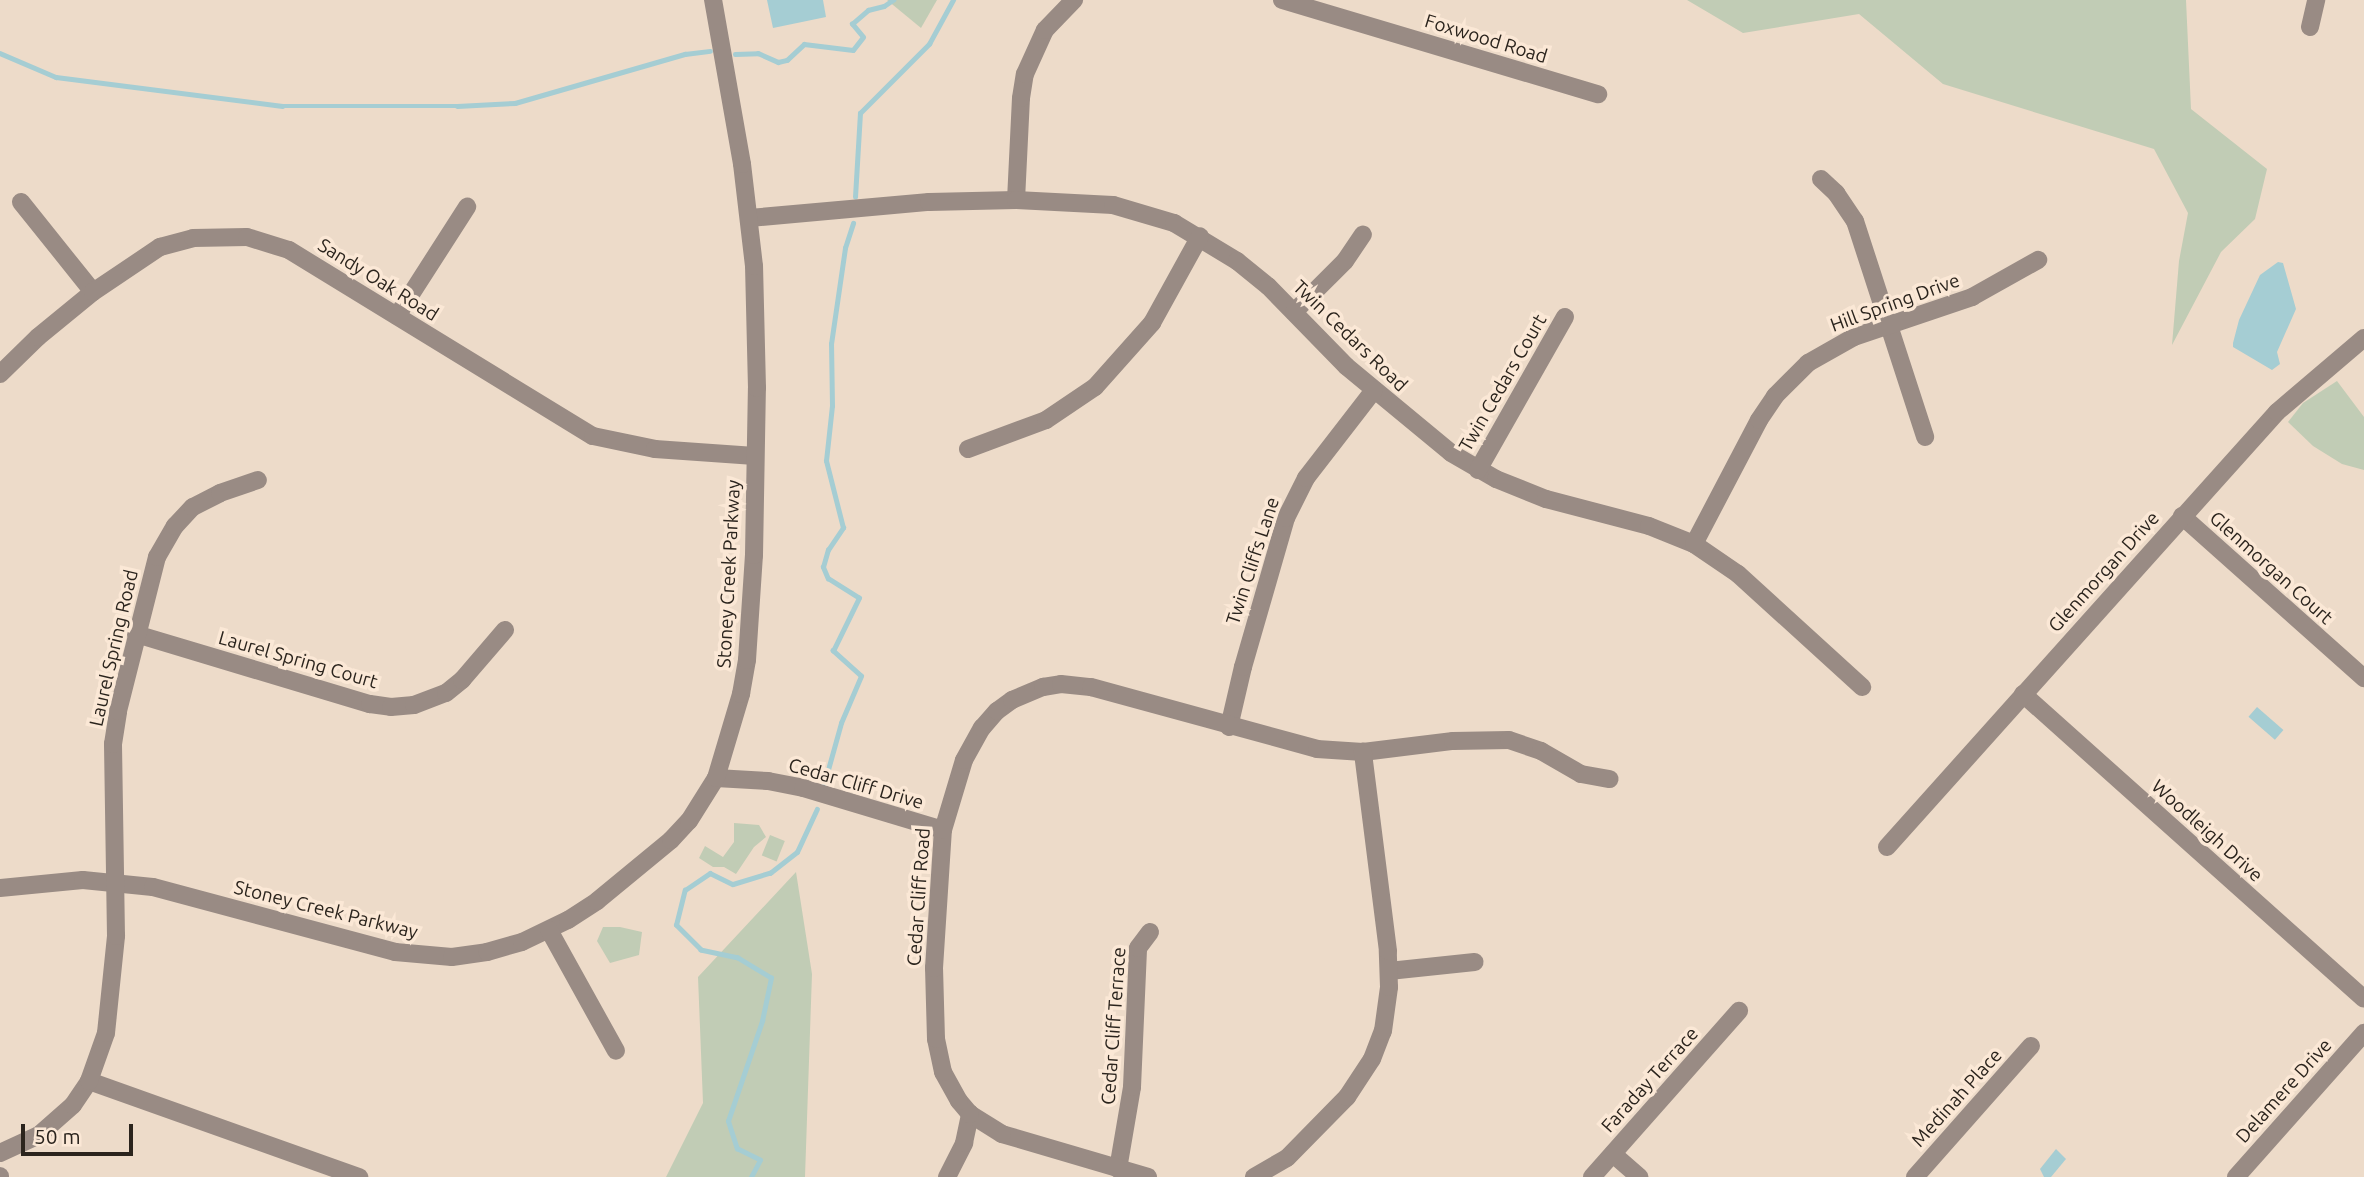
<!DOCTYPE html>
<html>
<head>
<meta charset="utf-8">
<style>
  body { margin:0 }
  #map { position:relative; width:2364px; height:1177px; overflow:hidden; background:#eddbc9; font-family:Ubuntu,sans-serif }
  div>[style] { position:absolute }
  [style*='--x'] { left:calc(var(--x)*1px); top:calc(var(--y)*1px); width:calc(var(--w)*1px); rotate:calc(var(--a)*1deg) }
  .green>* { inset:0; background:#c1ccb5; transform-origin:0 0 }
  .water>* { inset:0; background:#a5cdd3; transform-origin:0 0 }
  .stream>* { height:4.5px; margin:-2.25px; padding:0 2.25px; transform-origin:2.25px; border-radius:2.25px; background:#a5cdd3 }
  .minor>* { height:18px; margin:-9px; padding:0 9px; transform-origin:9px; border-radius:9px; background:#998b84 }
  span { translate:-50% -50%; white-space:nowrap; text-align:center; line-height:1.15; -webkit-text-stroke:7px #fbe8d6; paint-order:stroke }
  .street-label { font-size:19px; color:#2b241d }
  .scale { position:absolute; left:21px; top:1124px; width:112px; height:32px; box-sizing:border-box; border:4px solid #2b241d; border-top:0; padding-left:9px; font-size:21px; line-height:24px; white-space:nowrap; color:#2b241d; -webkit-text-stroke:5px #fbe8d6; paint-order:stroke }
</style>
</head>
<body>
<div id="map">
  <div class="green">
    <i style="clip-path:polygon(887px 0,937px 0,921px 28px)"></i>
    <i style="clip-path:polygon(1687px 0,2186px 0,2191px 109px,2267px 169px,2255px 219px,2221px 252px,2172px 345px,2179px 261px,2188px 213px,2154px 149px,1943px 84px,1859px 14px,1743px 33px)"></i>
    <i style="clip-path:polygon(2337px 381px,2364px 417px,2364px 470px,2342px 464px,2313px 446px,2288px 422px,2303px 403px)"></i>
    <i style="clip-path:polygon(734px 823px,759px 825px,766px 837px,754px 847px,736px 874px,724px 867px,713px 867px,699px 858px,705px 846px,723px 857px,734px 842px)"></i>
    <i style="left:770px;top:835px;width:16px;height:22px;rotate:22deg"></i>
    <i style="clip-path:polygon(796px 872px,812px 974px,805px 1177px,666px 1177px,703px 1103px,698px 977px)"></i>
    <i style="clip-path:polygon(603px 927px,620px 927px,642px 932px,639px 955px,610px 963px,597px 941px)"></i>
  </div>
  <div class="water">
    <i style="clip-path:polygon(767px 0,823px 0,826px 17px,773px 28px)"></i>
    <i style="clip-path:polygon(2278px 262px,2283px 263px,2296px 309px,2277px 352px,2280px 364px,2272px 370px,2233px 347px,2233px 343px,2239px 320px,2260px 275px)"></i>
    <i style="left:2257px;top:707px;width:35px;height:13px;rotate:41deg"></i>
    <i style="clip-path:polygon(2056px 1149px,2066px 1159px,2051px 1177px,2044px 1177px,2040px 1169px)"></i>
  </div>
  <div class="stream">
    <i style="--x:0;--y:53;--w:61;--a:23.2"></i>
    <i style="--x:56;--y:77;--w:228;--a:7.3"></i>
    <i style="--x:282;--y:106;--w:175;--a:0"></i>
    <i style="--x:457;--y:106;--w:58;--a:-3"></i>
    <i style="--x:515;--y:103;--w:177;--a:-16.1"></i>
    <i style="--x:685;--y:54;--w:25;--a:-7"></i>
    <i style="--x:735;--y:54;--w:23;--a:-2"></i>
    <i style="--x:758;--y:53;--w:22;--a:24"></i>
    <i style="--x:778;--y:62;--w:9;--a:-13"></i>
    <i style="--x:787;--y:60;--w:23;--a:-43"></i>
    <i style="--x:804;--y:44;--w:49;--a:7"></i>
    <i style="--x:853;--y:50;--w:16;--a:-52"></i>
    <i style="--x:863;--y:37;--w:17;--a:-130"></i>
    <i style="--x:852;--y:24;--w:21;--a:-41"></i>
    <i style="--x:868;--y:10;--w:16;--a:-14"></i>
    <i style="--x:884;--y:6;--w:11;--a:-34"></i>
    <i style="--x:855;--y:197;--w:84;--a:-86.6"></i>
    <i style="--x:860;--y:113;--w:98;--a:-45"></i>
    <i style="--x:929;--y:44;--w:50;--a:-61.4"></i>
    <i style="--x:824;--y:784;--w:63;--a:-74.4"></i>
    <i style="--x:841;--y:723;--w:51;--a:-66.9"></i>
    <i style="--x:861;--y:676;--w:38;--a:-138"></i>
    <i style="--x:833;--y:651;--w:59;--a:-63.9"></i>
    <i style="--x:859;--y:598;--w:36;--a:-148"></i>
    <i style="--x:828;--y:579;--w:13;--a:-113"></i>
    <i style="--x:823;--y:567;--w:18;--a:-74"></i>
    <i style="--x:828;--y:550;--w:27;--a:-56"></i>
    <i style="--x:843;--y:528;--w:69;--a:-104.2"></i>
    <i style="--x:826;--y:461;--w:55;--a:-83.8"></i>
    <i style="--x:832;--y:406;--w:62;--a:-90.9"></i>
    <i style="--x:831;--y:344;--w:97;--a:-81.7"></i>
    <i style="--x:845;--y:248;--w:26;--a:-72"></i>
    <i style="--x:751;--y:1177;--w:19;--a:-62"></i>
    <i style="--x:760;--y:1160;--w:25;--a:-154"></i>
    <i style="--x:737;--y:1149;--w:29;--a:-108"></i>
    <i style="--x:728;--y:1121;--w:106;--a:-71.2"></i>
    <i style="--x:762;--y:1021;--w:44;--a:-78.2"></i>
    <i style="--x:771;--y:978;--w:39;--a:-149"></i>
    <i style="--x:738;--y:958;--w:38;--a:-168"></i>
    <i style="--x:701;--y:950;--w:35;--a:-135"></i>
    <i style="--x:676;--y:925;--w:36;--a:-76"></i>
    <i style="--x:685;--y:890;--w:30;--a:-34"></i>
    <i style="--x:710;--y:873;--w:25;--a:26"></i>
    <i style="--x:733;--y:884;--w:39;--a:-17"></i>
    <i style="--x:770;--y:873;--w:34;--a:-38"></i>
    <i style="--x:797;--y:852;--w:47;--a:-65.1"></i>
  </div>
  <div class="minor">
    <i style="--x:1282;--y:0;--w:330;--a:16.6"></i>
    <i style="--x:2310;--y:27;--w:28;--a:-77"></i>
    <i style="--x:1821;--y:179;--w:21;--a:43"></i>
    <i style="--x:1836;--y:193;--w:34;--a:56"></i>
    <i style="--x:1855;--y:221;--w:227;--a:72"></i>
    <i style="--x:1016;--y:200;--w:102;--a:-87.2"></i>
    <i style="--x:1021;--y:98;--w:24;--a:-81"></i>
    <i style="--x:1025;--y:74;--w:48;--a:-65.6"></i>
    <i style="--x:1045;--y:30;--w:42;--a:-46"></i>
    <i style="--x:21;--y:202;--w:115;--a:51.3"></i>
    <i style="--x:749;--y:218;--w:181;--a:-5.1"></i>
    <i style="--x:929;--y:202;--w:87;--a:-1.3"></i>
    <i style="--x:1016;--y:200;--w:97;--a:3"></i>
    <i style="--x:1113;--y:205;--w:64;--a:16.4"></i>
    <i style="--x:1174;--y:223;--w:74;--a:31.1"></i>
    <i style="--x:1237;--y:261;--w:40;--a:39"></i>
    <i style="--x:1268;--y:286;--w:112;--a:45.7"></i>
    <i style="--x:1346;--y:366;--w:136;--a:39.6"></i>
    <i style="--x:1451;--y:453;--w:52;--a:30"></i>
    <i style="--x:1496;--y:479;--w:54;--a:21.8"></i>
    <i style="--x:1546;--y:499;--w:106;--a:14.7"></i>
    <i style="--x:1649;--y:526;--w:48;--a:21.8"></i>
    <i style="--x:1694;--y:544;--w:53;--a:34.3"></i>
    <i style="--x:1738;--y:574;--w:168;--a:42.3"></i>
    <i style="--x:1294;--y:312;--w:72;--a:-45"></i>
    <i style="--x:1345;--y:261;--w:32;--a:-56"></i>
    <i style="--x:397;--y:316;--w:130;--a:-57.3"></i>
    <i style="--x:0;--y:374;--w:53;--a:-44.2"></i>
    <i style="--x:38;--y:337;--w:71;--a:-39.3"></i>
    <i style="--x:93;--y:292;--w:81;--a:-33.9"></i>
    <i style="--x:160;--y:247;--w:34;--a:-15"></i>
    <i style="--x:193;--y:238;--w:54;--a:-1.1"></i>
    <i style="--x:247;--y:237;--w:44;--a:17.2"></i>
    <i style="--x:289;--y:250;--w:356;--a:31.5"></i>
    <i style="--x:593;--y:436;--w:63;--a:11.8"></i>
    <i style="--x:655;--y:449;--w:100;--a:4"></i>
    <i style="--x:968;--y:449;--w:83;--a:-20.4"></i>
    <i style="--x:1046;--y:420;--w:59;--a:-34"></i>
    <i style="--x:1095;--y:387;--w:86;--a:-48.3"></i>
    <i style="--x:1152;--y:323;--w:99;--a:-61.1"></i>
    <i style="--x:1478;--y:470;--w:176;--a:-60.4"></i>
    <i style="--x:2182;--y:516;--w:244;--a:41.7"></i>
    <i style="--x:1694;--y:544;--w:140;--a:-62.3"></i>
    <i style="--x:1759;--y:420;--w:29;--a:-56"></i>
    <i style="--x:1775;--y:396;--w:47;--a:-45"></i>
    <i style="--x:1808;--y:363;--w:53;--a:-29.5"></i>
    <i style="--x:1854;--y:337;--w:125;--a:-18.7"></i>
    <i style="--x:1972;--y:297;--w:76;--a:-29.3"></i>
    <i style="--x:136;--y:634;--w:244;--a:16.7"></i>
    <i style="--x:370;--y:704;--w:21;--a:8"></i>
    <i style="--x:391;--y:707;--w:23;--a:-5"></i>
    <i style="--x:414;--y:705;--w:34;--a:-21"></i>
    <i style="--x:446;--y:693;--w:21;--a:-39"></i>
    <i style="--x:462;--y:680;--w:66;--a:-49.3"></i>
    <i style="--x:2023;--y:694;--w:457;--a:41.8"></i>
    <i style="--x:1229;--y:727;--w:62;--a:-76.9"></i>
    <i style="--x:1243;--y:667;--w:155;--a:-73.9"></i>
    <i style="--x:1286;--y:518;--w:45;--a:-63.4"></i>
    <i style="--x:1306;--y:478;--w:111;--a:-52.3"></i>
    <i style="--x:716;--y:778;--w:52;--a:3.3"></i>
    <i style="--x:768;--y:781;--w:36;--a:11"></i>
    <i style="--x:803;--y:788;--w:146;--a:16.7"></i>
    <i style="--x:1887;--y:847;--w:584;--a:-48.12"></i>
    <i style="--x:2277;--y:412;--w:114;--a:-40.4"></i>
    <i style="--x:0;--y:888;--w:83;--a:-5.5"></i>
    <i style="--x:83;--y:880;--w:70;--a:5.7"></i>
    <i style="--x:153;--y:887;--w:251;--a:15"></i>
    <i style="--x:395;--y:952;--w:57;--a:5"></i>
    <i style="--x:452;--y:957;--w:35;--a:-8"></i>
    <i style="--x:487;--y:952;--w:36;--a:-16"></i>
    <i style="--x:522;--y:942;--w:51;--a:-25.6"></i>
    <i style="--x:568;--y:920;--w:35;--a:-33"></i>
    <i style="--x:597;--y:901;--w:96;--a:-39.5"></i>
    <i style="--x:671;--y:840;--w:26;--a:-47"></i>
    <i style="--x:689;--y:821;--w:51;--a:-57.9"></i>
    <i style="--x:716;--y:778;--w:88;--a:-73.4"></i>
    <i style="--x:741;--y:694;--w:35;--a:-80"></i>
    <i style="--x:747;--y:660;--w:105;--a:-86.2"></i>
    <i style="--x:754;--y:555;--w:167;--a:-89"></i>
    <i style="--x:757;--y:388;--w:122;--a:-91.4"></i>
    <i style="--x:754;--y:266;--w:103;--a:-96.7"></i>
    <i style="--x:742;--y:164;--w:167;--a:-100"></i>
    <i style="--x:549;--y:930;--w:138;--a:61"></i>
    <i style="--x:1389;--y:971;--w:86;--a:-6"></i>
    <i style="--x:89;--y:1081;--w:287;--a:19.6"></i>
    <i style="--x:0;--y:1153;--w:43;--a:-24.8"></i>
    <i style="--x:39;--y:1135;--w:45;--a:-41.4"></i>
    <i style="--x:73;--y:1105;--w:29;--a:-56"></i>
    <i style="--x:89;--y:1081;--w:51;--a:-70.5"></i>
    <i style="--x:106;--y:1033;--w:98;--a:-84.1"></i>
    <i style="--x:116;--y:936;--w:192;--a:-90.9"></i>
    <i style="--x:113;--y:744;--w:33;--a:-81"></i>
    <i style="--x:118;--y:711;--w:159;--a:-75.8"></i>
    <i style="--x:157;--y:557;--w:36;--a:-60"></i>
    <i style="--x:175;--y:526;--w:26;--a:-47"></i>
    <i style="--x:193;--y:507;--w:30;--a:-27"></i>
    <i style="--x:220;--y:493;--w:40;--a:-18.9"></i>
    <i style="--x:1613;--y:1154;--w:35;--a:41"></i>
    <i style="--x:1118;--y:1169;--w:83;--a:-80.3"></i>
    <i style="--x:1132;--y:1087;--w:139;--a:-87.5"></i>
    <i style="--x:1138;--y:948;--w:20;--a:-53"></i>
    <i style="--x:0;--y:1176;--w:1;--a:90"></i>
    <i style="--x:947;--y:1177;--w:38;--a:-63"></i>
    <i style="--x:964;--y:1143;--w:30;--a:-78"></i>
    <i style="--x:1148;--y:1177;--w:152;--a:-163.6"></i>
    <i style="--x:1002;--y:1134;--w:38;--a:-148"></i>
    <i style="--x:970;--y:1114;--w:17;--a:-130"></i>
    <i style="--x:959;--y:1101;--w:33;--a:-119"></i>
    <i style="--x:943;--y:1072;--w:34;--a:-102"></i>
    <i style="--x:936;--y:1039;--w:71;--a:-91.6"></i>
    <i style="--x:934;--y:968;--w:138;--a:-86.3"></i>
    <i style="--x:943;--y:830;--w:73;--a:-73.3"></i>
    <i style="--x:964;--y:760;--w:37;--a:-61"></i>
    <i style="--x:982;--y:728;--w:23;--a:-49"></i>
    <i style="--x:997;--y:711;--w:19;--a:-36"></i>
    <i style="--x:1012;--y:700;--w:34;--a:-23"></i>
    <i style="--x:1043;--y:687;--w:18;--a:-9"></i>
    <i style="--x:1061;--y:684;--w:30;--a:6"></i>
    <i style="--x:1091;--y:687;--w:234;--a:15.3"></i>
    <i style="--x:1317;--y:749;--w:46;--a:3.7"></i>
    <i style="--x:1363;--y:752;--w:91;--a:-7"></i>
    <i style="--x:1453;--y:741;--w:56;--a:-1"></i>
    <i style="--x:1509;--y:740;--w:34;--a:19"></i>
    <i style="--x:1541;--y:751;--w:46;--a:29.9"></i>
    <i style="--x:1581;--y:774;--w:29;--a:10"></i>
    <i style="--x:1254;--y:1177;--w:38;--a:-30"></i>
    <i style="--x:1287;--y:1158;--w:86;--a:-45.5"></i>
    <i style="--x:1347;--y:1097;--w:45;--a:-56.7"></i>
    <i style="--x:1372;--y:1059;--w:30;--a:-69"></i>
    <i style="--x:1383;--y:1031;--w:44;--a:-82.2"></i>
    <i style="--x:1389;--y:987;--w:36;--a:-92"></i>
    <i style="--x:1388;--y:951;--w:201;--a:-97.2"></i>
    <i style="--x:1592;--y:1177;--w:222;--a:-48.5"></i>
    <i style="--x:1915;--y:1177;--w:175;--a:-48.5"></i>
    <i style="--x:2236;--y:1177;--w:193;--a:-48.4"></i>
  </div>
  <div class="street-label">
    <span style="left:1486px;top:39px;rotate:17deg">Foxwood Road</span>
    <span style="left:378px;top:280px;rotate:32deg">Sandy Oak Road</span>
    <span style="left:1895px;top:303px;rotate:-20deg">Hill Spring Drive</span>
    <span style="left:1350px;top:336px;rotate:44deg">Twin Cedars Road</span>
    <span style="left:1503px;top:383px;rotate:-60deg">Twin Cedars Court</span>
    <span style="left:1253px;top:561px;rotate:-72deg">Twin Cliffs Lane</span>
    <span style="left:2271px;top:568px;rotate:42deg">Glenmorgan Court</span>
    <span style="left:2104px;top:572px;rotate:-48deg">Glenmorgan Drive</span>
    <span style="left:729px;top:574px;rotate:-87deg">Stoney Creek Parkway</span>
    <span style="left:114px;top:648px;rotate:-77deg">Laurel Spring Road</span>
    <span style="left:298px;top:660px;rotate:16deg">Laurel Spring Court</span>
    <span style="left:856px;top:784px;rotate:16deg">Cedar Cliff Drive</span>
    <span style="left:2207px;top:831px;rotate:42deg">Woodleigh Drive</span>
    <span style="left:919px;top:897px;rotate:-86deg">Cedar Cliff Road</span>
    <span style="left:326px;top:910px;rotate:14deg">Stoney Creek Parkway</span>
    <span style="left:1114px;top:1026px;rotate:-86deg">Cedar Cliff Terrace</span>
    <span style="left:1650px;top:1080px;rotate:-48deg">Faraday Terrace</span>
    <span style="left:2284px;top:1091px;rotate:-48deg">Delamere Drive</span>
    <span style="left:1957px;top:1098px;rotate:-48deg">Medinah Place</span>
  </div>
  <div class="scale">50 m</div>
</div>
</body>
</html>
